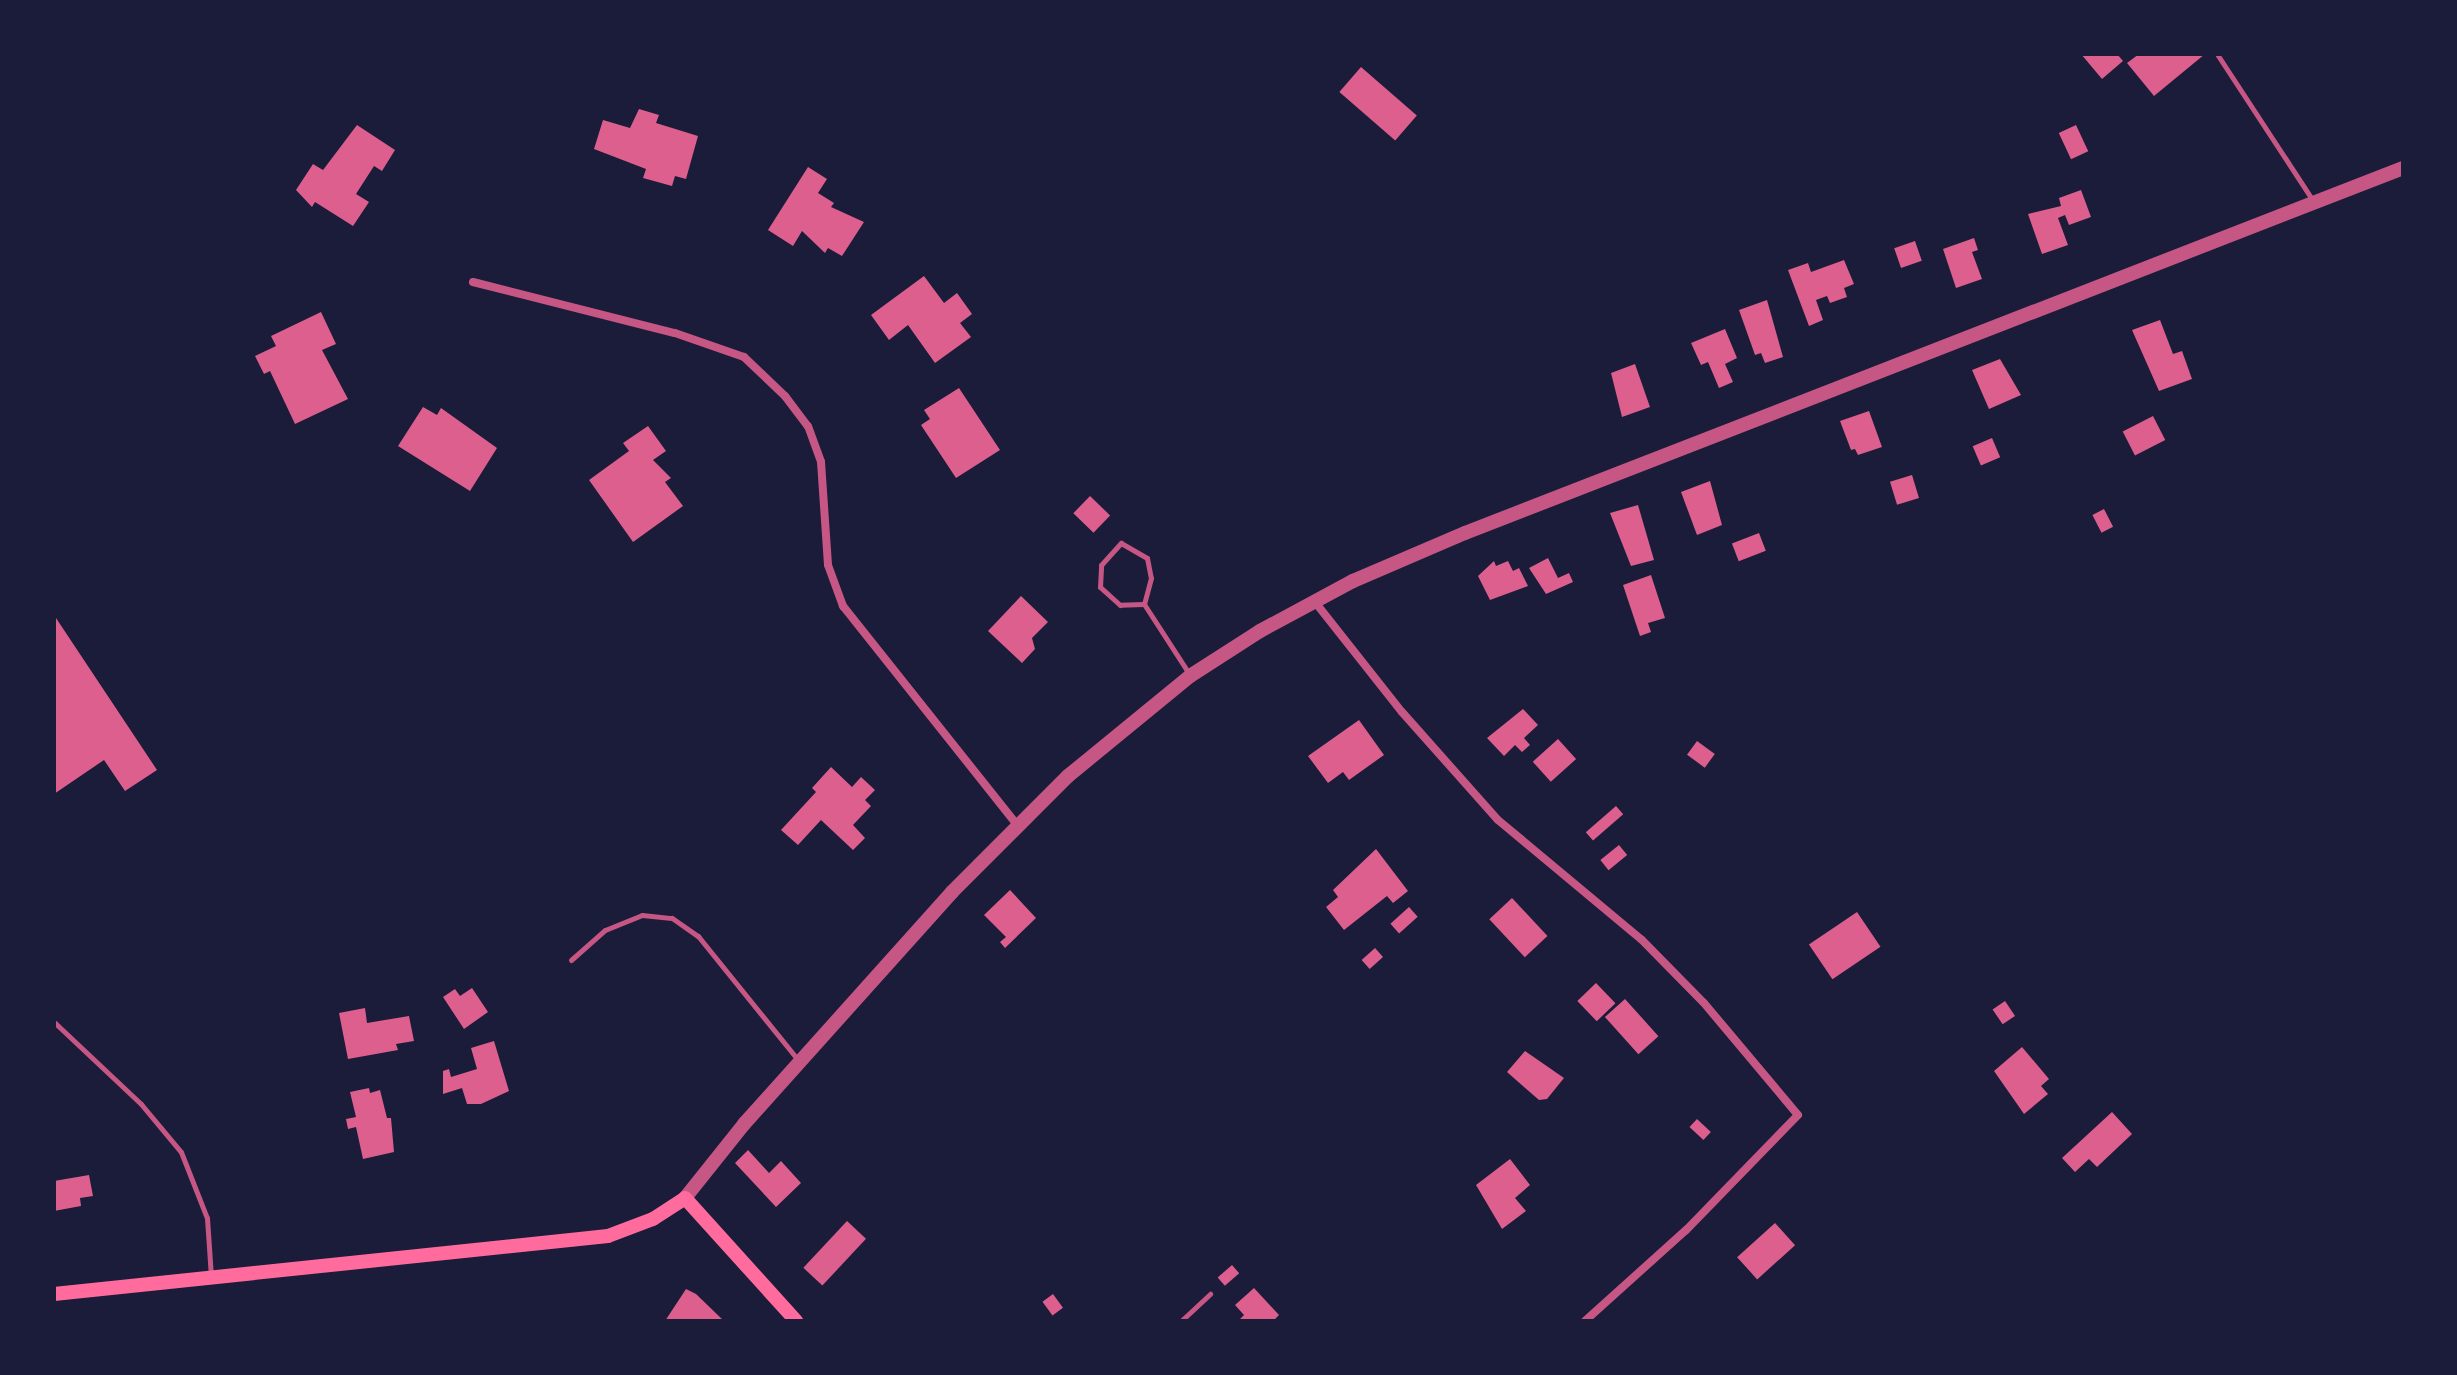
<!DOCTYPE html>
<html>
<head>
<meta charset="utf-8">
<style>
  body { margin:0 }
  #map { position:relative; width:2457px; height:1375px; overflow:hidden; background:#1b1b3a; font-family:Cabin,sans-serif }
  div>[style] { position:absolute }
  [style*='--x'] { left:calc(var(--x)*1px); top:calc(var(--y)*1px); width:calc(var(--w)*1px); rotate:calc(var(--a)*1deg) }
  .building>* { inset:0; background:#dd5f8e; transform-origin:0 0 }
  .service>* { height:5px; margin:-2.5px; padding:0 2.5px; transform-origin:2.5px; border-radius:2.5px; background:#c65784 }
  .minor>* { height:8px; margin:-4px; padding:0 4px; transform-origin:4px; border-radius:4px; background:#c65784 }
  .tertiary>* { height:14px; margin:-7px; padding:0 7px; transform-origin:7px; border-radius:7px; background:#c65784 }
  .secondary>* { height:14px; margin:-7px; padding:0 7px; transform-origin:7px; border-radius:7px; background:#ff6b9d }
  span { translate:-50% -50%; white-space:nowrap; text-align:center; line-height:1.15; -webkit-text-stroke:6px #1b1b3a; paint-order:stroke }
  .frame { position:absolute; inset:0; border:56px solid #1b1b3a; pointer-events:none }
</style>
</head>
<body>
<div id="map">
  <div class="building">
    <i style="clip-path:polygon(2081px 54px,2117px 54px,2123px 61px,2102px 79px)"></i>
    <i style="clip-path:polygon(2139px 54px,2205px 54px,2154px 96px,2127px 63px)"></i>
    <i style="left:1361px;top:67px;width:74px;height:33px;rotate:41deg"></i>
    <i style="clip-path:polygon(639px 109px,659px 115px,656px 123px,698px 136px,686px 179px,675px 176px,672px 186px,643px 178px,646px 169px,594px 149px,603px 120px,630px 128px)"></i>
    <i style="clip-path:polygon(357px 125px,395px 150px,382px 171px,374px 166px,356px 194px,369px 202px,353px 226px,315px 202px,312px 207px,296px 190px,313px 164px,323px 170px)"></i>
    <i style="left:2076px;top:125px;width:29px;height:19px;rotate:65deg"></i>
    <i style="clip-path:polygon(808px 167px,827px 179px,818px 193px,834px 203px,831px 207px,864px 222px,842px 256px,828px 248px,825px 253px,802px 231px,793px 246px,768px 230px)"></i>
    <i style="clip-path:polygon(2081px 190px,2091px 217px,2069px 225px,2065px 215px,2058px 218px,2068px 245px,2042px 254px,2028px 214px,2061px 206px,2059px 198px)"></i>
    <i style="clip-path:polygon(1974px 238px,1978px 250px,1972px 252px,1982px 279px,1956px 288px,1943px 249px)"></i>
    <i style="left:1915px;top:241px;width:21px;height:22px;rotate:71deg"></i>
    <i style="clip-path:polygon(1844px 260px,1854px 284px,1844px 288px,1847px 297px,1830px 303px,1827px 296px,1816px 300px,1823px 320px,1809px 326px,1788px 270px,1808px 263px,1811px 272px)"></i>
    <i style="clip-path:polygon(924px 276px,944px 303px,957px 293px,972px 314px,960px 323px,971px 337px,935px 363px,908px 325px,889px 340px,871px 315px)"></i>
    <i style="clip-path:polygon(1767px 300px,1783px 357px,1765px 363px,1761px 353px,1755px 355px,1739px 310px)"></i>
    <i style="clip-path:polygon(321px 312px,336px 344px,322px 350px,348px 399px,295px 424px,270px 371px,264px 374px,255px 356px,276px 346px,271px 336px)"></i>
    <i style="clip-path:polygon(2160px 320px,2173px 354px,2182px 351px,2192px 379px,2159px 391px,2132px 330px)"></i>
    <i style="clip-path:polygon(1725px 329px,1737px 358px,1725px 364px,1733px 382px,1719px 388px,1708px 362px,1701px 365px,1691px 343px)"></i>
    <i style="clip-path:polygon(2000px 359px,2021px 395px,1989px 409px,1972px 370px)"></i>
    <i style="clip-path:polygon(1635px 364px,1650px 407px,1622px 417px,1611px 373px)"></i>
    <i style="clip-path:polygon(959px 388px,1000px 450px,956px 478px,921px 425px,930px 419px,924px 410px)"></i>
    <i style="clip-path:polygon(423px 407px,437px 415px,441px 408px,497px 448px,470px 491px,398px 446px)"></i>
    <i style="clip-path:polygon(1869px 411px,1882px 447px,1858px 455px,1855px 449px,1851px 450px,1840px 421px)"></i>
    <i style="left:2153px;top:416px;width:27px;height:34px;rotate:63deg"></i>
    <i style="clip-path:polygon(648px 426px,666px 451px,653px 460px,671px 478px,665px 482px,683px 506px,633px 542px,589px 480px,629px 451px,623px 443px)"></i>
    <i style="left:1992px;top:438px;width:21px;height:21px;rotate:67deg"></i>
    <i style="left:1912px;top:475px;width:24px;height:23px;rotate:73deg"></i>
    <i style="clip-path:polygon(1710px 481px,1722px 525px,1697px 535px,1681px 492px)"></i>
    <i style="left:1090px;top:496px;width:28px;height:24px;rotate:44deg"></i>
    <i style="clip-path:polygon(1638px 505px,1654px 560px,1631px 566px,1610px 513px)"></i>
    <i style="left:2104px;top:509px;width:20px;height:13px;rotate:63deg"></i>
    <i style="left:1759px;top:533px;width:19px;height:29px;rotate:69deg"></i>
    <i style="clip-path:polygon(1548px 558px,1558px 578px,1569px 573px,1573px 582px,1546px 594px,1529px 568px)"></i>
    <i style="clip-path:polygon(1494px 561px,1496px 566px,1508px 561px,1513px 571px,1519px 568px,1528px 586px,1490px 600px,1478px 576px)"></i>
    <i style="clip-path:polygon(1651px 575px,1665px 618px,1648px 623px,1651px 632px,1640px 636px,1623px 585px)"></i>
    <i style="clip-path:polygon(1021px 596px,1048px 622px,1032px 638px,1035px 649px,1022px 663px,988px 631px)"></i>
    <i style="clip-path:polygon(54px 615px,157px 770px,125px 791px,104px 760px,54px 794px)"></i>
    <i style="clip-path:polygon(1523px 709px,1538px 725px,1524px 738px,1530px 745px,1522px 752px,1515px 745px,1504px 756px,1487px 738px)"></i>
    <i style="clip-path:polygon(1359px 720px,1384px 755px,1349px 780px,1343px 772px,1328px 783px,1308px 756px)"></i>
    <i style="left:1558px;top:739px;width:27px;height:34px;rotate:48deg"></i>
    <i style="left:1697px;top:741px;width:22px;height:17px;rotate:36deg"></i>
    <i style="clip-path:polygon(831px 767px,852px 787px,861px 777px,875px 790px,865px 800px,871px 806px,853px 825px,865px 838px,853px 850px,821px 820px,798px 845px,781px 830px,816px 792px,812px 788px)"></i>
    <i style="left:1616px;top:806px;width:11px;height:40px;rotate:49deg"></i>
    <i style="left:1619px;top:845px;width:13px;height:24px;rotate:51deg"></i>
    <i style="clip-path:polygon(1376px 849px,1408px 891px,1393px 903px,1387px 896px,1344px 930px,1326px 907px,1338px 897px,1333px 890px)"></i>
    <i style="clip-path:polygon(1010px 890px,1036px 918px,1005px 948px,1000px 942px,1006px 937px,984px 915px)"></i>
    <i style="left:1512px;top:898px;width:52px;height:31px;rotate:47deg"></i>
    <i style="left:1409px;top:907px;width:13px;height:25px;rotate:48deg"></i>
    <i style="left:1857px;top:912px;width:42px;height:58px;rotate:56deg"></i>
    <i style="left:1375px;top:948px;width:12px;height:18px;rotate:48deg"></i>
    <i style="left:1596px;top:983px;width:28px;height:26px;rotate:46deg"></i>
    <i style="clip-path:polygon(472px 988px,488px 1012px,464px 1029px,443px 997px,455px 989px,460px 996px)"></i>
    <i style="left:1625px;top:999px;width:50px;height:27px;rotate:48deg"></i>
    <i style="left:2005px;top:1001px;width:18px;height:15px;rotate:56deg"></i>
    <i style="clip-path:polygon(365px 1008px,367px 1023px,409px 1016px,414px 1041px,396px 1044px,398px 1050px,348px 1059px,339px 1013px)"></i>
    <i style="clip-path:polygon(494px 1041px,509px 1091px,481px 1104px,467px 1104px,462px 1088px,443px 1094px,443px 1071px,449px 1069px,451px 1077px,477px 1069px,471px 1048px)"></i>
    <i style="clip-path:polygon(2022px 1047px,2049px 1079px,2041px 1086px,2048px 1094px,2024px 1114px,1994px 1071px)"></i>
    <i style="clip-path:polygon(1525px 1051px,1564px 1078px,1547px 1099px,1539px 1100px,1507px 1072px)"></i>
    <i style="clip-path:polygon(369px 1088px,370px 1093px,380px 1090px,387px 1118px,391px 1118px,394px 1152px,363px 1159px,356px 1127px,348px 1129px,346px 1119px,356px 1117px,350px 1092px)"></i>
    <i style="clip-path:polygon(2112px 1112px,2132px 1134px,2097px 1167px,2089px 1159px,2075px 1172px,2062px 1158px)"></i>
    <i style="left:1697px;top:1119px;width:19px;height:11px;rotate:43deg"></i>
    <i style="clip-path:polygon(748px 1150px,769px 1173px,781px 1161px,801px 1183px,776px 1207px,735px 1163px)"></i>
    <i style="clip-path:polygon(1510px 1159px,1530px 1185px,1515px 1198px,1526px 1211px,1502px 1229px,1476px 1185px)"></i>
    <i style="clip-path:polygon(89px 1175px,93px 1196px,80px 1198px,81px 1206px,54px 1211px,54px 1181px)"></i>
    <i style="left:847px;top:1221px;width:26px;height:64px;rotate:43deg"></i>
    <i style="left:1775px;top:1223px;width:30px;height:51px;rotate:48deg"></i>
    <i style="left:1232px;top:1265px;width:11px;height:19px;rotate:49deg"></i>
    <i style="clip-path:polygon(1254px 1288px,1279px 1315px,1273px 1321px,1238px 1321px,1244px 1315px,1235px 1305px)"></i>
    <i style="clip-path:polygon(686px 1289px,696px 1294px,724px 1321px,665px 1321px)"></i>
    <i style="left:1053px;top:1294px;width:17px;height:13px;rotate:54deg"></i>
  </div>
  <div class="service">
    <i style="--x:2217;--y:54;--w:177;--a:56.8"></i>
    <i style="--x:1144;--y:604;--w:24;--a:178"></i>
    <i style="--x:1120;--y:605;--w:27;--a:-138"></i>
    <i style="--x:1100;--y:587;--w:22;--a:-87"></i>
    <i style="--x:1101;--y:565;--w:30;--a:-48"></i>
    <i style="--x:1121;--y:543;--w:30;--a:30"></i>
    <i style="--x:1147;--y:558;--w:20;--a:79"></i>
    <i style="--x:1151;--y:578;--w:27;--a:105"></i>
    <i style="--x:1144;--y:604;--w:85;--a:57.1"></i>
    <i style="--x:571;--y:960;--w:45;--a:-41.4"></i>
    <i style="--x:605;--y:930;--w:40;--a:-22"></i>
    <i style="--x:642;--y:915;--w:30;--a:6"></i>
    <i style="--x:672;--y:918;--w:32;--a:35"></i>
    <i style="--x:698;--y:936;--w:161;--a:51.1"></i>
    <i style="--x:54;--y:1022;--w:120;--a:43.3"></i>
    <i style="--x:141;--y:1104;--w:62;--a:50.2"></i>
    <i style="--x:181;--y:1152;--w:71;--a:68.5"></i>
    <i style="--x:207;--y:1218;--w:59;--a:86.1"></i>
    <i style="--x:1181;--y:1321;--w:40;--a:-43"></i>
  </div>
  <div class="minor">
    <i style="--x:473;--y:282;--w:208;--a:14.2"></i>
    <i style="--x:675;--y:333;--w:73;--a:19.2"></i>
    <i style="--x:744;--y:357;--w:57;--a:43.6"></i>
    <i style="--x:785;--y:396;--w:38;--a:53"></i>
    <i style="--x:808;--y:426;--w:38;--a:70"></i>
    <i style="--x:821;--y:462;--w:103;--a:86.1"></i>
    <i style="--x:828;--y:565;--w:44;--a:69.9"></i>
    <i style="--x:843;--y:606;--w:281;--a:51.5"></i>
    <i style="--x:1315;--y:602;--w:140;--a:51.7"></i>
    <i style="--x:1402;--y:712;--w:144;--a:48.4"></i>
    <i style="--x:1498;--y:820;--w:187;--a:39.8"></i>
    <i style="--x:1642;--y:940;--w:88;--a:45.5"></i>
    <i style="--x:1704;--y:1003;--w:146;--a:50"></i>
    <i style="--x:1798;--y:1115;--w:161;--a:134.2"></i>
    <i style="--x:1686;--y:1230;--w:136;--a:138"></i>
  </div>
  <div class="tertiary">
    <i style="--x:685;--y:1198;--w:95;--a:-51.4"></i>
    <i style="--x:744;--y:1124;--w:312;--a:-48.1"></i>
    <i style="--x:952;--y:892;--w:164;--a:-45"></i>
    <i style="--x:1068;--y:776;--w:158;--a:-39.3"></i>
    <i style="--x:1190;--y:676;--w:83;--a:-32.7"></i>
    <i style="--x:1260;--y:631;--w:106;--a:-28.3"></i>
    <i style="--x:1353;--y:581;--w:122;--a:-23.2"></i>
    <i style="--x:1465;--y:533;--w:1007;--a:-21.26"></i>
  </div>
  <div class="secondary">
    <i style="--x:54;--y:1294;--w:557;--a:-5.98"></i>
    <i style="--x:608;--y:1236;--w:48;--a:-20.7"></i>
    <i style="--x:653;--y:1219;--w:38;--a:-33"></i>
    <i style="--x:685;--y:1198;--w:166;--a:47.9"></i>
  </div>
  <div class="frame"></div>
</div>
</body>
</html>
